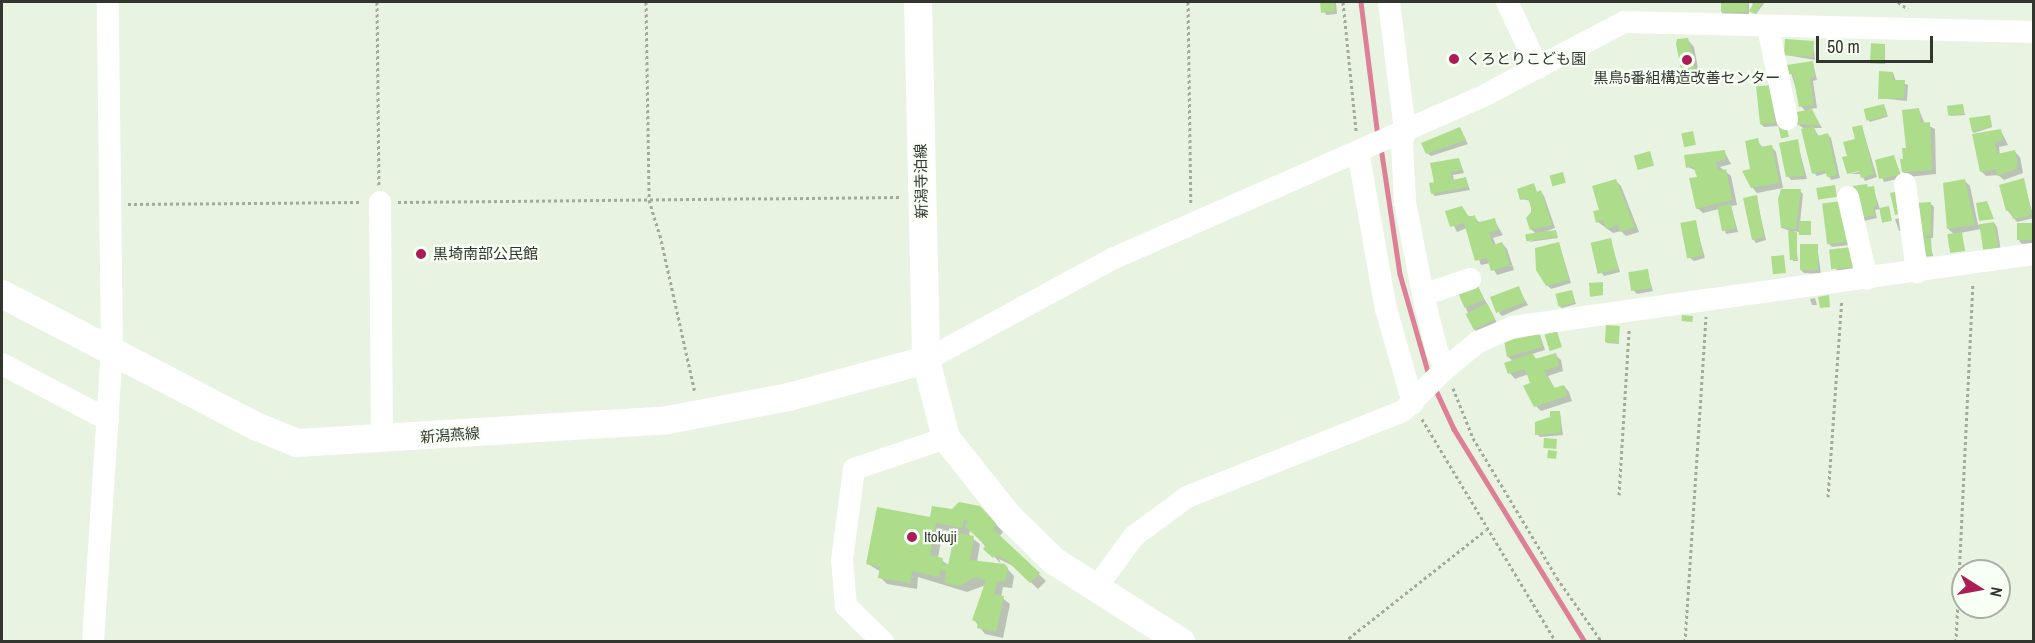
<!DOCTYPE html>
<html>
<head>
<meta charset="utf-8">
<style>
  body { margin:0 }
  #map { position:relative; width:2035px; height:643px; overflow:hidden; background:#e8f3e1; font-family:"Archivo Narrow","Noto Sans JP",sans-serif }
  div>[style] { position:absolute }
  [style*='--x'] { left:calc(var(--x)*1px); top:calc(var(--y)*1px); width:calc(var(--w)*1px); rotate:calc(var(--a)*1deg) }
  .shadow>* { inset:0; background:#0003; transform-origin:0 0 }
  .stream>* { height:4.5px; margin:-2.25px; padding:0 2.25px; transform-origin:2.25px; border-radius:2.25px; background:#de7f98 }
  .building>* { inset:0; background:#addd8b; transform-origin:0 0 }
  .path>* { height:3px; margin-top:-1.5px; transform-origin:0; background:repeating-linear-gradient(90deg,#a2aa9c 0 3px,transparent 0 6px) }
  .minor>* { height:22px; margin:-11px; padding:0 11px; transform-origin:11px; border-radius:11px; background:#fff }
  .major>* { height:28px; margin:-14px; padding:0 14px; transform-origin:14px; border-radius:14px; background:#fff }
  .dots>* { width:16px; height:16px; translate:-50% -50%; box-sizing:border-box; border:3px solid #f8fff4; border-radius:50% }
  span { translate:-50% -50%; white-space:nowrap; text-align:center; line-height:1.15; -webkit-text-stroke:4.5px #f8fff4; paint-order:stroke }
  .poi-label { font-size:15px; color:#32362f }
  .left { translate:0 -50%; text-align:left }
  .street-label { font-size:15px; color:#32362f }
  .frame { position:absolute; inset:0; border:3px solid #32362f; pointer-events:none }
  .north { position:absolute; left:1951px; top:559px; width:60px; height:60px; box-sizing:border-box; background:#f8fff4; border:2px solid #a9afa5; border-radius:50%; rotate:101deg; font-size:16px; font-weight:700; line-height:24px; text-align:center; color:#32362f }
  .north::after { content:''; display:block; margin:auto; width:21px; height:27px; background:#ac1c56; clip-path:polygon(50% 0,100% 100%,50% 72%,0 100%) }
  .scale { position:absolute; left:1816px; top:36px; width:117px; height:27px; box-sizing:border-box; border:3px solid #32362f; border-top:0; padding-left:8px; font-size:18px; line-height:21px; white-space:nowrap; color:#32362f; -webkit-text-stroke:4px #f8fff4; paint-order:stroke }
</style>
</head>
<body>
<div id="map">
  <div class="shadow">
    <i style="clip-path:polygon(1321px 2px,1336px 2px,1337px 14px,1326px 15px)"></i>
    <i style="left:1722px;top:2px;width:27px;height:13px"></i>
    <i style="clip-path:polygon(1752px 2px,1765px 2px,1756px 14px,1750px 11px,1755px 4px)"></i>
    <i style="clip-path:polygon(1687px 39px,1694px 47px,1700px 80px,1687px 82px,1684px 79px)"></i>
    <i style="clip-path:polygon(1813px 43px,1815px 60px,1786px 55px)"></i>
    <i style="clip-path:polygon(1885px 46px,1885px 64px,1873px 63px,1872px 62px)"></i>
    <i style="clip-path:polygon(1813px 63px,1817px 80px,1813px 81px,1817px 108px,1810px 109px,1822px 128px,1814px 128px,1819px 137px,1828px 135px,1831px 138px,1840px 178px,1831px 180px,1827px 173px,1817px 176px,1814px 173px,1803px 128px,1796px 123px,1806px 112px,1801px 106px,1789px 66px)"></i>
    <i style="clip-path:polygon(1893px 73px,1896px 81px,1908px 85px,1907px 101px,1880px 98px)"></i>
    <i style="clip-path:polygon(1770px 87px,1778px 126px,1764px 127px,1761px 124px)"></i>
    <i style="clip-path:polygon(1963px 105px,1965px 115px,1950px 116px)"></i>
    <i style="left:1885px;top:107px;width:10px;height:19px;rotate:73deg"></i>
    <i style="clip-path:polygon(1919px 110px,1925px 124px,1935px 129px,1936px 174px,1908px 177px,1903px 172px,1904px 160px)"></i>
    <i style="clip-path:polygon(1989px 116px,1992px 127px,1974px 133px,1973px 132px)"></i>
    <i style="clip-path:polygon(1862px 127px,1877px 177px,1865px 181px,1861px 174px,1850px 174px,1866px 170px,1849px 158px)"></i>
    <i style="clip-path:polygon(1459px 129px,1468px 144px,1431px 156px,1427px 153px)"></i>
    <i style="clip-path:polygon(2001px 131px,2008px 145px,1999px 147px,2000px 155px,2015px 152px,2020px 157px,2023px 173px,2004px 180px,1998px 175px,1986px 176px,1981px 171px,1974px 136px)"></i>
    <i style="clip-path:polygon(1757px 140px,1763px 148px,1771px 146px,1776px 152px,1783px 188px,1757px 193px,1752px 187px)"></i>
    <i style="clip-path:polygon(1797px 141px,1807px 179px,1791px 180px,1788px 176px)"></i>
    <i style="clip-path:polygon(1724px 151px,1731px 164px,1720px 167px,1731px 176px,1737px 205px,1731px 206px,1738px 232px,1726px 234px,1719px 209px,1703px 213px,1697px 208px,1699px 178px,1697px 171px,1688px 167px)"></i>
    <i style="clip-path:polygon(1894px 157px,1902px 178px,1884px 182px,1876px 161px)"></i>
    <i style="clip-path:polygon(1459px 159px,1464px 173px,1453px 175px,1454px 181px,1466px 179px,1470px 190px,1435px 196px,1432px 193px,1436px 183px)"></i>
    <i style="clip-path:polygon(2023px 180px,2034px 218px,2017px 222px,2007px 210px)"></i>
    <i style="clip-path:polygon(1616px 181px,1621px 186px,1639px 232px,1626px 236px,1621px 231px,1613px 233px,1598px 222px)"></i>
    <i style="clip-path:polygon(1965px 181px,1970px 186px,1978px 225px,1994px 223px,1997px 227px,2001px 251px,1988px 253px,1981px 229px,1960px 233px,1965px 251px,1952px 252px,1955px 235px,1948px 229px)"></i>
    <i style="clip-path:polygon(1534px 185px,1539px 199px,1541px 192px,1544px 196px,1555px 228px,1537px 235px,1531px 229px,1531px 201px,1521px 199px)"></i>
    <i style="clip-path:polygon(1873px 188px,1880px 209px,1875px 210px,1877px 218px,1864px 221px,1861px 217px,1869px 189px)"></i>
    <i style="clip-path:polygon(1800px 191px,1803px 194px,1800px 223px,1811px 224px,1811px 235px,1794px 231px,1798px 261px,1793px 261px,1790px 231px,1782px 228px)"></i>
    <i style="clip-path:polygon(1756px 196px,1766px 240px,1756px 243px,1753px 239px)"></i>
    <i style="clip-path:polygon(1841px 203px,1849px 245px,1832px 247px,1829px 244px)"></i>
    <i style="clip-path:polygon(1931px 204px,1934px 207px,1933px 238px,1929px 238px,1933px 256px,1922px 257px,1919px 236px)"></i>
    <i style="clip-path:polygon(1447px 212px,1474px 217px,1479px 222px,1494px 220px,1503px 235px,1493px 238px,1496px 245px,1502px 243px,1507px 249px,1514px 270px,1497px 275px,1490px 263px,1481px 265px,1467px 228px,1457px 232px)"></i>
    <i style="clip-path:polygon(1902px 218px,1905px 230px,1899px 231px,1895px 219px)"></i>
    <i style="clip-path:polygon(1695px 222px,1705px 258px,1694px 261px,1690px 258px)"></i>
    <i style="clip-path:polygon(2034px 224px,2034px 243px,2022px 244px,2019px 241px)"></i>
    <i style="clip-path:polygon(1556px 231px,1558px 238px,1528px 242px)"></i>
    <i style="clip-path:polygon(1610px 239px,1620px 272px,1604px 276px,1601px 272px)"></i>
    <i style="clip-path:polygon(1559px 243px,1571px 283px,1551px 289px,1547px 285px)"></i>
    <i style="clip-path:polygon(1817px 245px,1821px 274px,1804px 273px,1801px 270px)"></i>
    <i style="clip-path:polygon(1831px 251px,1856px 270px,1837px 272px)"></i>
    <i style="clip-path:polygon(1647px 271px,1653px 291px,1637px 294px,1634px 291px)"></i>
    <i style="clip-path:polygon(1478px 287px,1497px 323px,1476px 332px,1460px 294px)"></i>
    <i style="clip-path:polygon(1518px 288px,1528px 305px,1502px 316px,1499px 313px)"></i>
    <i style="clip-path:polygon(1572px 292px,1576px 304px,1562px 308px,1560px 307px)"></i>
    <i style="clip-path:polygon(1810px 299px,1815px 298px,1817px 305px,1812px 305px)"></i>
    <i style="clip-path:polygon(1619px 327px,1619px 344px,1607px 343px,1606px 342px)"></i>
    <i style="clip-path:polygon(1540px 335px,1545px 350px,1532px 354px,1537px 360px,1555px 354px,1561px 360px,1563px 371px,1548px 376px,1555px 389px,1564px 386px,1569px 392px,1572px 401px,1541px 411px,1536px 406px,1529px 374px,1515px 379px,1510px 373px,1513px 361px,1508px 357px)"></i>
    <i style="clip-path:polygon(1560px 413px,1563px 435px,1540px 437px,1537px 434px)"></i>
    <i style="clip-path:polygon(evenodd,987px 515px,1003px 532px,999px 537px,1046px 581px,1038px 589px,1015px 567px,999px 559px,1001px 564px,970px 529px,969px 536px,980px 544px,977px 562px,1004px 565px,1014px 576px,1012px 588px,1003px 587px,1001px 597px,1010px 604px,1003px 638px,985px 634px,974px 620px,986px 585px,967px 592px,918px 577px,917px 589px,887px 584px,880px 577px,881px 572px,868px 564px,931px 519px,987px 515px,943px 530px,956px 532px,950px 566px,938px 558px,943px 530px)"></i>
  </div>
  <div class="stream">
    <i style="--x:1361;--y:2;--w:135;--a:82.8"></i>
    <i style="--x:1381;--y:147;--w:128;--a:81.5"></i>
    <i style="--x:1400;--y:274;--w:105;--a:74"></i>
    <i style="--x:1435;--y:388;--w:45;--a:65.1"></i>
    <i style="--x:1454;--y:429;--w:250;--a:58.4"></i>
  </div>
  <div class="building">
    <i style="clip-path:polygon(1320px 2px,1334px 2px,1335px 11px,1321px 13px)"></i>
    <i style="left:1721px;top:2px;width:26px;height:10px"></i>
    <i style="clip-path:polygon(1750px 2px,1763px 2px,1755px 14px,1749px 11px,1753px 4px)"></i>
    <i style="clip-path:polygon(1688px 38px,1697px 77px,1683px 80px,1676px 44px,1677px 39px)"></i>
    <i style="left:1785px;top:39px;width:29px;height:16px;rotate:4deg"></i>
    <i style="left:1885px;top:44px;width:20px;height:14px;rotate:93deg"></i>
    <i style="clip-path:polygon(1813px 61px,1815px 77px,1810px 78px,1814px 105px,1799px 107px,1793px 74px,1789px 74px,1787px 65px)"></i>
    <i style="clip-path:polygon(1879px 71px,1893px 72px,1893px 80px,1905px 80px,1904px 98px,1878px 99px)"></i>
    <i style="left:1771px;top:85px;width:38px;height:15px;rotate:84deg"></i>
    <i style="left:1884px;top:104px;width:12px;height:21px;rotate:76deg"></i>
    <i style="left:1963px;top:104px;width:10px;height:16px;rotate:84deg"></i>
    <i style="clip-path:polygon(1919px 108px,1921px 123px,1930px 122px,1932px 170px,1902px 172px,1900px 159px,1903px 159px,1902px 148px,1906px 148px,1902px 110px)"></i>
    <i style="clip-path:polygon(1812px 109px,1820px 125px,1794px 124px,1792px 113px)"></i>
    <i style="clip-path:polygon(1990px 115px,1992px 126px,1972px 132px,1969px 118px)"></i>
    <i style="left:1786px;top:124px;width:13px;height:8px;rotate:77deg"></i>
    <i style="clip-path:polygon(1862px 125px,1874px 174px,1861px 178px,1859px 171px,1847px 174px,1842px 157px,1847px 156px,1843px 142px,1855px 139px,1852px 127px)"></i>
    <i style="clip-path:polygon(1814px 126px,1817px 136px,1828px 133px,1837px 175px,1827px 177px,1825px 170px,1812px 174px,1801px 129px)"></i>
    <i style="clip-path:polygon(1460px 127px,1466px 140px,1426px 154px,1421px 143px)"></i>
    <i style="clip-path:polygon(2001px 129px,2003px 140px,1995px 142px,1997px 154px,2015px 150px,2018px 168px,1997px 176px,1996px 169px,1980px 172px,1972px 134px)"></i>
    <i style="left:1693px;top:131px;width:14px;height:12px;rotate:78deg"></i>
    <i style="clip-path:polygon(1758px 138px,1760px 147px,1772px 145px,1779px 183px,1751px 188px,1742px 171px,1750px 169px,1745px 141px)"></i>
    <i style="clip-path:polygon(1798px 139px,1804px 176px,1786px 177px,1779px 143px)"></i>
    <i style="clip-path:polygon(1725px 150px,1726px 159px,1716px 162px,1718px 171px,1726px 169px,1732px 200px,1696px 209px,1689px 178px,1697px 177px,1693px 166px,1686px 168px,1684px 155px)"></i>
    <i style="left:1650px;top:151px;width:15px;height:17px;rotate:74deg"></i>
    <i style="clip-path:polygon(1894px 155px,1900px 175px,1879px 179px,1875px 160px)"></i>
    <i style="clip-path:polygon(1459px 158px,1462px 170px,1450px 172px,1452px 180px,1466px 177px,1468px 187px,1431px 194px,1429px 183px,1434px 182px,1430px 163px)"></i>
    <i style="left:1563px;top:172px;width:11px;height:14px;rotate:75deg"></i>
    <i style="clip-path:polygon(2024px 178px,2032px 215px,2013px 219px,2010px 210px,2006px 211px,1999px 185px)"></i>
    <i style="clip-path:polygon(1616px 179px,1635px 227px,1620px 232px,1618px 225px,1606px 229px,1603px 220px,1596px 223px,1593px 211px,1599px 210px,1592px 186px)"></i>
    <i style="clip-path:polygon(1965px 179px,1975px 225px,1947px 229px,1943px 183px)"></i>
    <i style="clip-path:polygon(1534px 183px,1537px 192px,1541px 190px,1552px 225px,1530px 230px,1526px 218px,1532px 211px,1528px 198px,1520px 200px,1517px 189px)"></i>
    <i style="clip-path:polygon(1867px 184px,1868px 187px,1874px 186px,1877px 206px,1873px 207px,1875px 215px,1859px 218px,1853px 186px)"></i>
    <i style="left:1835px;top:185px;width:12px;height:19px;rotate:81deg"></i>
    <i style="clip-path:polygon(1781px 189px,1801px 189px,1796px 229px,1781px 228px,1778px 199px)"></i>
    <i style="clip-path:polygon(1900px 191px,1903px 213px,1895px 215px,1890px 193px)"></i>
    <i style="clip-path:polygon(1757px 195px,1764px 237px,1752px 240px,1743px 198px)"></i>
    <i style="left:1842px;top:201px;width:41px;height:20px;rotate:83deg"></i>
    <i style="clip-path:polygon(1987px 201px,1994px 219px,1979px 221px,1976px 203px)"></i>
    <i style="clip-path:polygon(1931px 202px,1931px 235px,1918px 237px,1914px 203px)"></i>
    <i style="left:1731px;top:204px;width:25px;height:14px;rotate:79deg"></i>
    <i style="clip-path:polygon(1462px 206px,1469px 217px,1475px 215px,1477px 223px,1495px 218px,1498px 230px,1489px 233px,1493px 245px,1502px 242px,1510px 265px,1491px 271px,1487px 258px,1475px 261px,1464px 223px,1450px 227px,1445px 211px)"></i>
    <i style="left:1889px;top:206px;width:15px;height:10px;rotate:79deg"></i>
    <i style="left:1696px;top:220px;width:36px;height:16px;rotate:79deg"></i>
    <i style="left:1799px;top:221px;width:12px;height:14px"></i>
    <i style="left:1994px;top:222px;width:26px;height:15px;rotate:81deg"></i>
    <i style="left:2034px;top:223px;width:17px;height:17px;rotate:90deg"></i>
    <i style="left:1556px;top:230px;width:7px;height:31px;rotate:82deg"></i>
    <i style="clip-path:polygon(1788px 231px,1797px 232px,1797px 260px,1790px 260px)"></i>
    <i style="left:1962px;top:232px;width:19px;height:15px;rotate:81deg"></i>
    <i style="left:1611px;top:238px;width:32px;height:21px;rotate:77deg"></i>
    <i style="left:1931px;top:238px;width:17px;height:13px;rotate:87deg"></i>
    <i style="clip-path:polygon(1559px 242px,1569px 280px,1546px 286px,1536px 270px,1535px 248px)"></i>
    <i style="left:1800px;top:244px;width:18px;height:26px"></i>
    <i style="left:1852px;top:247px;width:20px;height:23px;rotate:84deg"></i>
    <i style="left:1784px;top:255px;width:18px;height:13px;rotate:84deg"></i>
    <i style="left:1648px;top:269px;width:19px;height:20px;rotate:81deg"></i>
    <i style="clip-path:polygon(1603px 282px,1603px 295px,1590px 297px,1589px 283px)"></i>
    <i style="left:1478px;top:286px;width:15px;height:21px;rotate:67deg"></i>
    <i style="left:1519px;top:286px;width:17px;height:31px;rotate:69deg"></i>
    <i style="left:1572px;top:290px;width:13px;height:17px;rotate:77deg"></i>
    <i style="clip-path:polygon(1829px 295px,1830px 307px,1820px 308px,1818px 297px)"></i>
    <i style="left:1487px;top:303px;width:18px;height:24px;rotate:63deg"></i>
    <i style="left:1682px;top:315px;width:11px;height:6px;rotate:5deg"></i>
    <i style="left:1606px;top:325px;width:14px;height:17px;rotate:4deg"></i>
    <i style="left:1557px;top:331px;width:17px;height:13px;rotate:73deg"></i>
    <i style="clip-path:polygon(1540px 334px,1542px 347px,1507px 357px,1504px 341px)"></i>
    <i style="clip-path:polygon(1533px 353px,1535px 359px,1556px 353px,1559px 366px,1544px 371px,1554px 388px,1564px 385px,1567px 396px,1534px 407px,1523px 386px,1530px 383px,1525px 369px,1508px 374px,1504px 363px)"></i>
    <i style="clip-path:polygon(1550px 411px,1560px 411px,1561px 433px,1535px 435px,1535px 422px,1550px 417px)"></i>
    <i style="left:1544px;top:438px;width:13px;height:10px;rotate:4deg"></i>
    <i style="left:1548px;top:450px;width:9px;height:8px;rotate:6deg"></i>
    <i style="clip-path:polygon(959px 502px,980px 506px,997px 524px,993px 529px,1040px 573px,1030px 583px,1006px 560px,996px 555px,993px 558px,983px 549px,986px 545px,964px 526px,969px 521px,964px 520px,962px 528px,936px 523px,930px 555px,943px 558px,942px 564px,948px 565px,955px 532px,974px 536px,970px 560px,1005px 564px,1008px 568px,1005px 582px,997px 581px,994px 594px,1004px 596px,996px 632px,977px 628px,978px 622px,972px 620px,986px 580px,975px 577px,960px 586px,945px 583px,946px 571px,940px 570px,939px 577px,912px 571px,910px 583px,878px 578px,880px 567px,866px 564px,877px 507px,930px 517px,932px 506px,952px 509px)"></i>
  </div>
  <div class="path">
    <i style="--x:377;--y:2;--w:184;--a:89.4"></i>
    <i style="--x:646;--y:2;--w:198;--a:89.1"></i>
    <i style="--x:649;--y:200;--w:37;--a:73"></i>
    <i style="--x:660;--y:235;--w:162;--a:77.5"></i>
    <i style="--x:1188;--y:2;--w:203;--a:89.2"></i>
    <i style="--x:1343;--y:2;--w:130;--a:84.2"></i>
    <i style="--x:1898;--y:2;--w:12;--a:35"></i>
    <i style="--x:398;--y:202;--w:503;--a:-0.57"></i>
    <i style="--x:128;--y:204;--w:233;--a:-0.5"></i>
    <i style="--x:1453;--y:388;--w:54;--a:68.2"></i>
    <i style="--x:1473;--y:438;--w:163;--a:59"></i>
    <i style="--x:1557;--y:578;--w:78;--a:54.9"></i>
    <i style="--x:1422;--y:419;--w:260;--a:59"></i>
    <i style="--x:1619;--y:495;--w:165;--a:-86.5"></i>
    <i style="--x:1828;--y:497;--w:198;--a:-86"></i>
    <i style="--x:1344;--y:642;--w:181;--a:-38.3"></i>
    <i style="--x:1685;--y:642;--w:326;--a:-86.3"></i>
    <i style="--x:1956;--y:642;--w:360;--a:-87.3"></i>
  </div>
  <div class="minor">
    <i style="--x:1389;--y:2;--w:130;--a:82.9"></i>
    <i style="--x:1405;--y:131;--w:12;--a:104"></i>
    <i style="--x:1402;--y:143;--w:59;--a:87.1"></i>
    <i style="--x:1405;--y:202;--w:95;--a:79"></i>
    <i style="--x:1507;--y:2;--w:73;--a:64.8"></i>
    <i style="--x:1772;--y:27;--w:10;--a:101"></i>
    <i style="--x:1770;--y:37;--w:84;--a:78.3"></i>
    <i style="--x:1358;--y:151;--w:160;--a:80"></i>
    <i style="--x:1386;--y:309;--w:98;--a:74"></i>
    <i style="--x:1905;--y:184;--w:89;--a:82.2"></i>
    <i style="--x:1848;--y:197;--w:84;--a:77"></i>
    <i style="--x:380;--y:202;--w:237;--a:89.5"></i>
    <i style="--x:926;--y:360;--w:212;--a:-28.5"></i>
    <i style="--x:1112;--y:259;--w:410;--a:-23.7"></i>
    <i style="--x:1487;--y:94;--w:155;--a:-27.7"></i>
    <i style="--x:1624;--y:22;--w:410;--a:1.4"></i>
    <i style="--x:2;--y:364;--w:120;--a:27.8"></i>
    <i style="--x:1446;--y:368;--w:19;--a:-118"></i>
    <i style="--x:1437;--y:351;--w:58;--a:-104"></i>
    <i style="--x:1423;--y:295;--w:50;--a:-18.8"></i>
    <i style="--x:1096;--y:588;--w:64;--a:-53.8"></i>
    <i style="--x:1134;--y:536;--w:66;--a:-36.3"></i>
    <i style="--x:1187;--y:497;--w:232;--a:-21.7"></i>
    <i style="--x:1403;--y:411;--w:61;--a:-45"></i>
    <i style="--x:1446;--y:368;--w:41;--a:-39.1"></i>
    <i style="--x:1478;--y:342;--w:38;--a:-23"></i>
    <i style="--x:1513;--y:327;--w:526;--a:-7.98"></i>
    <i style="--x:93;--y:642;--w:291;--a:-86.3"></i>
    <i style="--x:112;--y:352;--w:350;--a:-90.7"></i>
    <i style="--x:883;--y:642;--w:52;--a:-135.8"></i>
    <i style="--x:846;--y:606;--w:46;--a:-95"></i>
    <i style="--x:842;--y:560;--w:92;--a:-82.5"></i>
    <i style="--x:854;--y:469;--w:97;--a:-18.6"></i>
  </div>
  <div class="major">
    <i style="--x:918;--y:2;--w:358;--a:88.7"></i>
    <i style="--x:926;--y:360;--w:81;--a:75.6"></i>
    <i style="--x:946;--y:438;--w:100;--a:51.5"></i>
    <i style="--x:1008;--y:516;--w:64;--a:44.4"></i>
    <i style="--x:1054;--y:561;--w:151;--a:32.5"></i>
    <i style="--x:2;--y:294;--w:288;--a:27.5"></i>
    <i style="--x:258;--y:427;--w:42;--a:22.3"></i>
    <i style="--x:297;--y:443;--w:372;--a:-3.5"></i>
    <i style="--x:668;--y:420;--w:123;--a:-10.8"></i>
    <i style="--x:789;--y:397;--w:142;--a:-15.1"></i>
  </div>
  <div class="dots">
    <i style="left:1454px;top:59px;background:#ac1c56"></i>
    <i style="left:1687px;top:60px;background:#ac1c56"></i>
    <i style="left:421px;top:254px;background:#ac1c56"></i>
    <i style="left:912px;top:537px;background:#ac1c56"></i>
  </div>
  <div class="poi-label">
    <span class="left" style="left:1466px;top:59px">くろとりこども園</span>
    <span style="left:1687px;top:78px">黒鳥5番組構造改善センター</span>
    <span class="left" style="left:433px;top:254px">黒埼南部公民館</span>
    <span class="left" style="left:924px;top:537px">Itokuji</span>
  </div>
  <div class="street-label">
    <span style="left:921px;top:181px;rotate:-91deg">新潟寺泊線</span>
    <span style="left:450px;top:435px;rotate:-4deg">新潟燕線</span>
  </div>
  <div class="frame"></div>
  <div class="north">N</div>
  <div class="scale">50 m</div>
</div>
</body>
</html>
